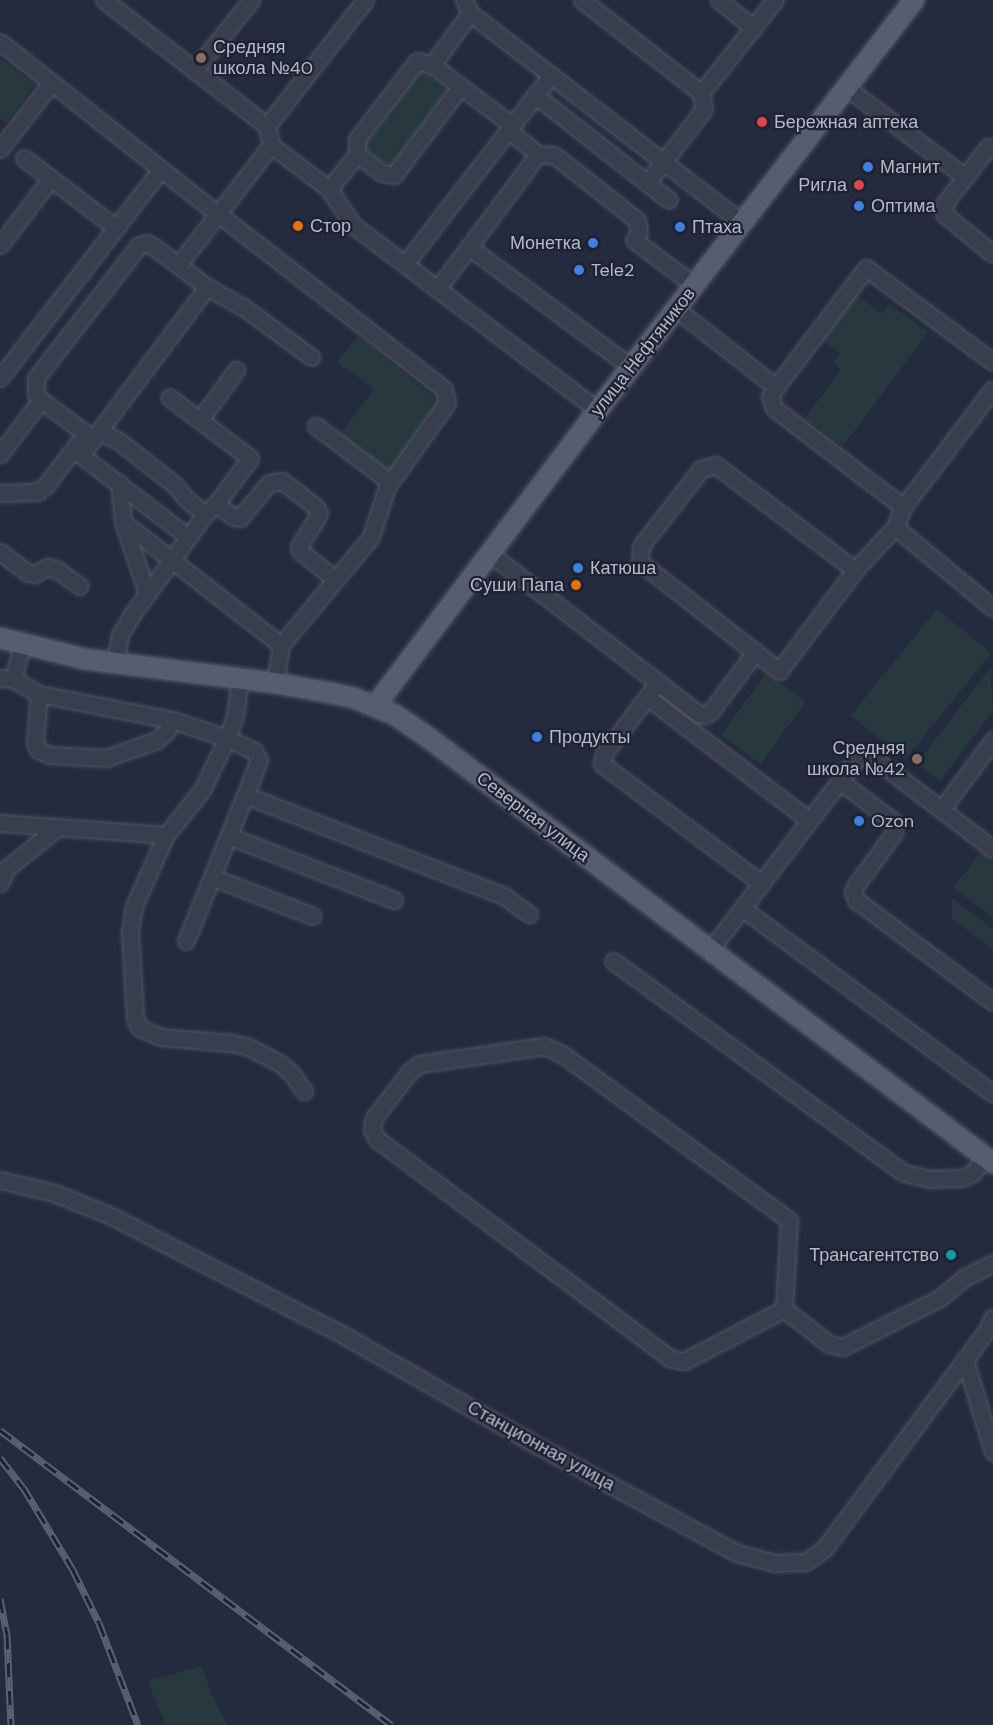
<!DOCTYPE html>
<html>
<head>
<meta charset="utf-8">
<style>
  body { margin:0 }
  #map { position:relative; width:993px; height:1725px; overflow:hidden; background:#252b3e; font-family:"DM Sans",sans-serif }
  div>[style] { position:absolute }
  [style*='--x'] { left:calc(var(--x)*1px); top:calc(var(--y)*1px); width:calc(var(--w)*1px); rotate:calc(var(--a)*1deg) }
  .green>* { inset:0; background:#27383f; transform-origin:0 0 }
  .roads { filter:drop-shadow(0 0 2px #515666) drop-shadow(0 0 2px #515666) }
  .minor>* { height:15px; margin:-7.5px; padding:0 7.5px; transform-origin:7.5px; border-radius:7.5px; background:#393e4e }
  .major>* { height:20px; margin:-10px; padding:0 10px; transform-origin:10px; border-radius:10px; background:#575d6e }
  .rail>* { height:7px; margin-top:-3.5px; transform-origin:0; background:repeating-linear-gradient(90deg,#1e2333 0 14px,#5b6175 0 28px); box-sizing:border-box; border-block:2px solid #5b6175 }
  .dots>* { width:16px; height:16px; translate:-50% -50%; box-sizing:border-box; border:3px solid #1e2333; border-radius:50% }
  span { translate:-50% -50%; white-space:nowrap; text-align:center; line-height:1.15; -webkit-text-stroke:4.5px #1e2333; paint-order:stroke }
  .poi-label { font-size:18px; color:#b5b9c9 }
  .left { translate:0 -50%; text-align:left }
  .right { translate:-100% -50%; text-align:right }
  .street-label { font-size:18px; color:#b5b9c9 }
</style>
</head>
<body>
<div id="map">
  <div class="green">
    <i style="clip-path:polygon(0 58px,35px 85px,6px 123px,0 118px)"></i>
    <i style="left:421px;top:70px;width:34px;height:96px;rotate:37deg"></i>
    <i style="clip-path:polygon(855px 294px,882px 314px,890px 304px,928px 332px,843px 446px,805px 418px,841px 370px,833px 363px,840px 353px,822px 340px)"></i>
    <i style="clip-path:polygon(358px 336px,433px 396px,436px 403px,437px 408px,389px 475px,339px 436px,374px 389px,337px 362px)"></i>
    <i style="left:937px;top:609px;width:70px;height:137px;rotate:39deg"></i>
    <i style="clip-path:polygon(991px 667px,993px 711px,940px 781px,917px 763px)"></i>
    <i style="left:766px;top:673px;width:49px;height:77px;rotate:36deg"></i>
    <i style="clip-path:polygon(982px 851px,993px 859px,993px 917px,953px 888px)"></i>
    <i style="clip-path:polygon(952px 898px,993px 929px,993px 949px,952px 919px)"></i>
    <i style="clip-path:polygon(202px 1666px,216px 1705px,228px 1725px,166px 1725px,147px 1681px)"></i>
  </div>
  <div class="roads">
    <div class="minor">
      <i style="--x:104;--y:0;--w:206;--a:37.7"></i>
      <i style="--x:464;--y:0;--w:14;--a:65"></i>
      <i style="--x:470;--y:13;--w:344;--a:37.6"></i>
      <i style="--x:582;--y:0;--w:151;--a:38"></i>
      <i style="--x:719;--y:0;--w:44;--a:39.5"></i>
      <i style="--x:0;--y:42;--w:278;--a:38.3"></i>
      <i style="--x:218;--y:214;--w:65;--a:128.1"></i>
      <i style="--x:432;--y:65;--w:64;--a:-53.8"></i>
      <i style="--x:194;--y:71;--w:91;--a:-51.2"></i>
      <i style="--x:460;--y:87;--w:110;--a:126.9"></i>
      <i style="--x:394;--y:175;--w:12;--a:-171"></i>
      <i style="--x:382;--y:173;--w:31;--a:-143"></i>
      <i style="--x:357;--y:154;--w:15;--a:-90"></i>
      <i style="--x:357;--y:139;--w:98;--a:-52.4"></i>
      <i style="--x:417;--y:61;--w:16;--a:15"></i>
      <i style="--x:432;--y:65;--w:100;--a:36.9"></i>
      <i style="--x:847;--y:88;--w:148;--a:37"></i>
      <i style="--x:965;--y:177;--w:33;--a:128"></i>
      <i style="--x:945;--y:203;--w:11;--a:95"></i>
      <i style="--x:944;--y:214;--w:63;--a:39.2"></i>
      <i style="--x:535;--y:95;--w:170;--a:38.1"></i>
      <i style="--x:508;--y:130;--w:38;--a:39"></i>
      <i style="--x:271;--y:145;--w:73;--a:37.2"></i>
      <i style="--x:329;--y:189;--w:43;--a:56.3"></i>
      <i style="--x:353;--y:225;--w:307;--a:37.1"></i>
      <i style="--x:0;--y:149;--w:83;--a:-52.3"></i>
      <i style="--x:24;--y:158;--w:116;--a:37.3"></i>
      <i style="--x:965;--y:177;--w:38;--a:-53"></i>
      <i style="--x:988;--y:147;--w:6;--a:31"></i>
      <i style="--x:647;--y:183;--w:93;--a:-52.4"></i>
      <i style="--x:704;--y:109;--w:16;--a:-101"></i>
      <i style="--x:701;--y:93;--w:119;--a:-51.5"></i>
      <i style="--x:329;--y:189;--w:45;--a:-51.3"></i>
      <i style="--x:0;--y:245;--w:84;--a:-52.7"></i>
      <i style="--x:405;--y:264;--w:239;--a:-52.3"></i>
      <i style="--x:437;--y:289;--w:53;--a:-52.7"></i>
      <i style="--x:676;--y:309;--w:127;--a:38"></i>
      <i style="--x:776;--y:387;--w:149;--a:-52.9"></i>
      <i style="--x:866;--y:268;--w:158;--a:36.5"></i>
      <i style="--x:631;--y:367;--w:202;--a:-143.5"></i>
      <i style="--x:469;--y:247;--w:116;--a:-53.4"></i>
      <i style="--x:538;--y:154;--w:16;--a:4"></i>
      <i style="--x:554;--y:155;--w:105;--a:38.1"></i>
      <i style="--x:637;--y:220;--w:12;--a:81"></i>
      <i style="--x:639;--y:232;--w:9;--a:122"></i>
      <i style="--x:634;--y:240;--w:76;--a:37"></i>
      <i style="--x:0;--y:378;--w:264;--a:-52.4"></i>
      <i style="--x:776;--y:387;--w:12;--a:121"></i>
      <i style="--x:770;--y:397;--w:12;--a:70"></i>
      <i style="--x:774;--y:408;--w:163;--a:37.5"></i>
      <i style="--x:200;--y:420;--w:62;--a:-54.2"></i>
      <i style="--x:316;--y:426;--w:93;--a:37.1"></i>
      <i style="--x:99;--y:431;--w:22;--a:27"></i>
      <i style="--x:119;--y:441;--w:73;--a:38.3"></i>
      <i style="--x:176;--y:486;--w:16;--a:52"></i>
      <i style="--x:186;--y:499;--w:24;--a:38"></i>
      <i style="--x:93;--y:439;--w:65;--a:-143.1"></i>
      <i style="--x:41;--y:400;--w:8;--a:-130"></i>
      <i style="--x:36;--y:394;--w:16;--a:-90"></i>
      <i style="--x:36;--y:378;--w:168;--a:-52.2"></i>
      <i style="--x:139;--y:245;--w:8;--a:-14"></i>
      <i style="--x:147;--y:243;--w:8;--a:30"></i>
      <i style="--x:154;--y:247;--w:66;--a:37"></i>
      <i style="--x:207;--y:287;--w:45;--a:29.4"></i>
      <i style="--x:246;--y:309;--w:81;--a:36.4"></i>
      <i style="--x:74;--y:450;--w:143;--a:37.3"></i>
      <i style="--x:0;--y:454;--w:68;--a:-52.8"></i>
      <i style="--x:81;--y:455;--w:210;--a:-53.1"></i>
      <i style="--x:119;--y:483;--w:39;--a:84"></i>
      <i style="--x:123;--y:522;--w:75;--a:71.3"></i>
      <i style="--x:0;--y:493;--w:37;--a:-2"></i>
      <i style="--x:37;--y:492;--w:11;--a:-38"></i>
      <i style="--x:46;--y:485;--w:53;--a:-52.7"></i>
      <i style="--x:216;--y:504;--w:22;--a:36"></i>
      <i style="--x:234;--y:517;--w:6;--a:9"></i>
      <i style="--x:240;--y:518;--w:45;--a:-50.4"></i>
      <i style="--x:269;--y:483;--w:13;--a:-9"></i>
      <i style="--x:282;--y:481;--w:43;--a:37.4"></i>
      <i style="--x:316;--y:507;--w:7;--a:63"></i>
      <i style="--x:319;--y:513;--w:7;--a:117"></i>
      <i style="--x:316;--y:519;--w:32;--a:122"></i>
      <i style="--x:299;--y:546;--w:5;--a:79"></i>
      <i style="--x:300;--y:551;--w:45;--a:38.7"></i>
      <i style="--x:123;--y:522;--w:200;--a:37.9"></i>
      <i style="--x:895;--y:527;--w:127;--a:39.6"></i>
      <i style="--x:0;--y:552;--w:35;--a:37"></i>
      <i style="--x:28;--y:573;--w:6;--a:9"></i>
      <i style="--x:34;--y:574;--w:16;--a:-27"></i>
      <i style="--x:48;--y:567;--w:8;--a:14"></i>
      <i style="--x:56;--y:569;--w:29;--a:36"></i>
      <i style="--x:489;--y:553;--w:265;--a:37.5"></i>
      <i style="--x:699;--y:714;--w:6;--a:9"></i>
      <i style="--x:705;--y:715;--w:7;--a:-34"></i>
      <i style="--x:711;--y:711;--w:74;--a:-53.3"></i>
      <i style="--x:755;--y:652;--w:31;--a:38"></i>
      <i style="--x:779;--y:671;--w:126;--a:-53"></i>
      <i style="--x:855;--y:570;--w:59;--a:-47.1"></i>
      <i style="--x:895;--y:527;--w:22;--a:-68"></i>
      <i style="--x:903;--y:507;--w:148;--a:-52.7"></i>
      <i style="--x:755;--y:652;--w:146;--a:-142"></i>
      <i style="--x:640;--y:562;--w:16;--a:-86"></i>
      <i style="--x:641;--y:546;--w:98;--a:-52.1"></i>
      <i style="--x:701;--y:469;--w:15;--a:-16"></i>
      <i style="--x:715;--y:465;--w:7;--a:34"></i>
      <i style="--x:721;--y:469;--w:168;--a:37"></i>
      <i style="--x:115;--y:663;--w:28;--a:-80"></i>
      <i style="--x:120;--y:635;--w:22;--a:-60"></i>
      <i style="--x:131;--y:616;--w:126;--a:-54"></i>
      <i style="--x:205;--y:514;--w:15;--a:-42"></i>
      <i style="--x:216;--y:504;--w:57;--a:-53.5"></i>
      <i style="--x:250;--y:458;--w:101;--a:-143"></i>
      <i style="--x:0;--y:678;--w:13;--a:4"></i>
      <i style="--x:13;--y:679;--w:30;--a:30"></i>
      <i style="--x:39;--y:694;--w:136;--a:11.1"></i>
      <i style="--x:172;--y:720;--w:58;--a:18.1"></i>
      <i style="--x:227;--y:738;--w:58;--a:115.7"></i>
      <i style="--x:202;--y:790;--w:58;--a:128.7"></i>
      <i style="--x:166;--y:835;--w:78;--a:114.3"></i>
      <i style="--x:134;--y:906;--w:26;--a:99"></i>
      <i style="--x:130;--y:932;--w:87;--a:86.7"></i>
      <i style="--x:135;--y:1019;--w:10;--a:61"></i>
      <i style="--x:140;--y:1028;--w:22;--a:24"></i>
      <i style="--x:160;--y:1037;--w:71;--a:4.8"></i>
      <i style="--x:231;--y:1043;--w:18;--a:13"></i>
      <i style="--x:249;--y:1047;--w:36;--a:28"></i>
      <i style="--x:281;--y:1064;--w:15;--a:42"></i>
      <i style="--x:292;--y:1074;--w:21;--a:55"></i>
      <i style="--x:13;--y:679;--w:35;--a:-75"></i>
      <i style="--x:658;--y:682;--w:90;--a:126.9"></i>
      <i style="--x:604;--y:754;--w:10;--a:101"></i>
      <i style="--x:602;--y:764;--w:199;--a:36.8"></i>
      <i style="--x:275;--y:683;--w:38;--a:-81"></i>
      <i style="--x:281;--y:645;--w:141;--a:-50.2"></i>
      <i style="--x:371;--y:537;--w:52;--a:-72.3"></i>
      <i style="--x:387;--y:487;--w:103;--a:-54.5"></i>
      <i style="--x:447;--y:403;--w:14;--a:-102"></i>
      <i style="--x:444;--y:389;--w:286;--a:-142.2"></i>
      <i style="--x:218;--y:214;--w:87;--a:-52.5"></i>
      <i style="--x:271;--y:145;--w:19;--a:-102"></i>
      <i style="--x:267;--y:126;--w:160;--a:-52.1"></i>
      <i style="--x:39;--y:694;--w:48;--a:94.8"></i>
      <i style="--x:35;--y:742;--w:7;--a:74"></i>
      <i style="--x:37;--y:749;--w:13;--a:27"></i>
      <i style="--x:49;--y:755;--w:57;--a:3"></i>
      <i style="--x:106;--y:758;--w:54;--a:-19.4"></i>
      <i style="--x:157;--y:740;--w:13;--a:-42"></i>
      <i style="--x:167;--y:731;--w:12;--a:-66"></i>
      <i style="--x:647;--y:697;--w:203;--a:37.2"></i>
      <i style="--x:841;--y:782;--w:66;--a:37"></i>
      <i style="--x:894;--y:822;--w:11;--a:90"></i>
      <i style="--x:894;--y:833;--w:64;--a:126.2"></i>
      <i style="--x:856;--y:885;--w:8;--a:113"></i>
      <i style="--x:853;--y:892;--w:9;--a:69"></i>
      <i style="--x:856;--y:900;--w:171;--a:36.7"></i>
      <i style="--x:245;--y:795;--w:278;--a:21.3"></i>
      <i style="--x:504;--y:896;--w:31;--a:36"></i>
      <i style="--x:942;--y:809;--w:86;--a:-53.5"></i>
      <i style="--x:0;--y:823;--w:166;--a:4.1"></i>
      <i style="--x:229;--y:836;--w:177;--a:21.2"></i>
      <i style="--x:212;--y:877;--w:108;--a:21.1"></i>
      <i style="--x:0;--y:883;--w:15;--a:-67"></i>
      <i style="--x:6;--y:869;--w:67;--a:-38.9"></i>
      <i style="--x:742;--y:908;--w:312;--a:36.5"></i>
      <i style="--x:186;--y:941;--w:195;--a:-68"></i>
      <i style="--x:259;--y:760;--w:10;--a:-119"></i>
      <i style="--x:254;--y:751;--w:30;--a:-154"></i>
      <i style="--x:227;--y:738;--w:23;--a:-70"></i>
      <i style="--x:235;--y:716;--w:37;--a:-82"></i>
      <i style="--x:710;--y:950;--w:238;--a:-52.5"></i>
      <i style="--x:855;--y:761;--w:11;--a:-34"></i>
      <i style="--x:864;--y:755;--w:7;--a:8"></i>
      <i style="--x:871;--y:756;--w:153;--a:37.3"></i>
      <i style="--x:613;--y:961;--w:360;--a:36.1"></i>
      <i style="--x:904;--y:1173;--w:28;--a:13"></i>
      <i style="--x:931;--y:1179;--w:30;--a:-2"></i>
      <i style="--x:961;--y:1178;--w:13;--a:-23"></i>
      <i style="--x:973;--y:1173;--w:21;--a:-51"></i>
      <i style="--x:544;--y:1046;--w:20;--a:24"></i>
      <i style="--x:562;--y:1054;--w:281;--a:36.2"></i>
      <i style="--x:789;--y:1220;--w:89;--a:93.2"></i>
      <i style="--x:784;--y:1309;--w:113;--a:152.5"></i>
      <i style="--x:684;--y:1361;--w:13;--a:-171"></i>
      <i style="--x:671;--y:1359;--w:367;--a:-143.2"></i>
      <i style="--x:377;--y:1139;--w:10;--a:-119"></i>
      <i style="--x:372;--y:1130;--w:12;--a:-81"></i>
      <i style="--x:374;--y:1118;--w:59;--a:-52.5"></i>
      <i style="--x:410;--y:1071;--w:11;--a:-38"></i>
      <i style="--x:419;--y:1064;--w:126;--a:-8.2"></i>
      <i style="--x:0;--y:1180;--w:56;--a:13.5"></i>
      <i style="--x:54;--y:1193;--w:59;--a:21.8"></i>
      <i style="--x:109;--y:1215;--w:265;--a:27.1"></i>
      <i style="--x:345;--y:1336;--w:210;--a:29.7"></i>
      <i style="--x:527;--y:1440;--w:238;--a:28.3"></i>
      <i style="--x:737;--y:1553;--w:39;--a:15"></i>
      <i style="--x:775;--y:1563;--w:31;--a:-2"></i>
      <i style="--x:806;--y:1562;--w:22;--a:-36"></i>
      <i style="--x:824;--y:1549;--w:236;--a:-53.3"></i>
      <i style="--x:965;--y:1360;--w:37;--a:-54"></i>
      <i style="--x:987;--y:1330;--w:14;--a:-65"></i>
      <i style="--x:784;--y:1309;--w:57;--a:37.9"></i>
      <i style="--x:829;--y:1344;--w:14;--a:12"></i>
      <i style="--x:843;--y:1347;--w:109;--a:-26.8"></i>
      <i style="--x:940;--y:1298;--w:31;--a:-40"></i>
      <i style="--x:964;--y:1278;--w:33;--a:-27"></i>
      <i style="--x:965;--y:1360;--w:96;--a:73.1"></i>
    </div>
    <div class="major">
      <i style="--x:0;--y:638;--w:87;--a:14"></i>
      <i style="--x:84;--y:659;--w:193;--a:7.2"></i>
      <i style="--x:275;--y:683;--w:57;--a:10.1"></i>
      <i style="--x:331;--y:693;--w:24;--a:12"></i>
      <i style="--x:354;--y:698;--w:44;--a:22.5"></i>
      <i style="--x:395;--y:715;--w:32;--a:34"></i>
      <i style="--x:422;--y:733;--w:715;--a:36.98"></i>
      <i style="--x:375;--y:706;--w:371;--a:-53"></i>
      <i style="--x:598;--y:410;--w:518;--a:-52.38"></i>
    </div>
  </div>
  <div class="rail">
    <i style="--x:0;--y:1430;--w:490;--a:37"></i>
    <i style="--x:0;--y:1458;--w:37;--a:52"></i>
    <i style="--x:23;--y:1487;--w:97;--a:58.9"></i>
    <i style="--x:73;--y:1570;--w:59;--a:63.9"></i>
    <i style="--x:99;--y:1623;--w:109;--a:69.1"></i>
    <i style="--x:0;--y:1599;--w:37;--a:79"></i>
    <i style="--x:7;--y:1635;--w:90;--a:87.5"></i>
  </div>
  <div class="dots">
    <i style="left:201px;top:58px;background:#8d6e63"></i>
    <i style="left:762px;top:122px;background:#e0444e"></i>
    <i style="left:868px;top:167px;background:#3f7fe0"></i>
    <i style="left:859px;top:185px;background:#e0444e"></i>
    <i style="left:859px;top:206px;background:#3f7fe0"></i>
    <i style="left:298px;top:226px;background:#e8710a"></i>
    <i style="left:680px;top:227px;background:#3f7fe0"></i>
    <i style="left:593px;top:243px;background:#3f7fe0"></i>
    <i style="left:579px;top:270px;background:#3f7fe0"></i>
    <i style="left:578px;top:568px;background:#3f7fe0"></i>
    <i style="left:576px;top:585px;background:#e8710a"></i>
    <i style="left:537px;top:737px;background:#3f7fe0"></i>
    <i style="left:917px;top:759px;background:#8d6e63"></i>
    <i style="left:859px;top:821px;background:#3f7fe0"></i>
    <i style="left:951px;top:1255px;background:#0f9aa8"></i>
  </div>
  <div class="poi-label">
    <span class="left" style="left:213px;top:58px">Средняя<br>школа №40</span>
    <span class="left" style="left:774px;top:122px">Бережная аптека</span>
    <span class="left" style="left:880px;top:167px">Магнит</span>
    <span class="right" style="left:847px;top:185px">Ригла</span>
    <span class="left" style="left:871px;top:206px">Оптима</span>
    <span class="left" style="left:310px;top:226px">Стор</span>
    <span class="left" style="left:692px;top:227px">Птаха</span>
    <span class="right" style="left:581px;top:243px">Монетка</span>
    <span class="left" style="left:591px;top:270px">Tele2</span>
    <span class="left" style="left:590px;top:568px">Катюша</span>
    <span class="right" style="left:564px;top:585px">Суши Папа</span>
    <span class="left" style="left:549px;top:737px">Продукты</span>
    <span class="right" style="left:905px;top:759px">Средняя<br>школа №42</span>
    <span class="left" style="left:871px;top:821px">Ozon</span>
    <span class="right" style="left:939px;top:1255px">Трансагентство</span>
  </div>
  <div class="street-label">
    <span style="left:643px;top:352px;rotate:-52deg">улица Нефтяников</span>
    <span style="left:533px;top:817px;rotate:37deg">Северная улица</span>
    <span style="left:541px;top:1446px;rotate:29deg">Станционная улица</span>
  </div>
</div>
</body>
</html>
